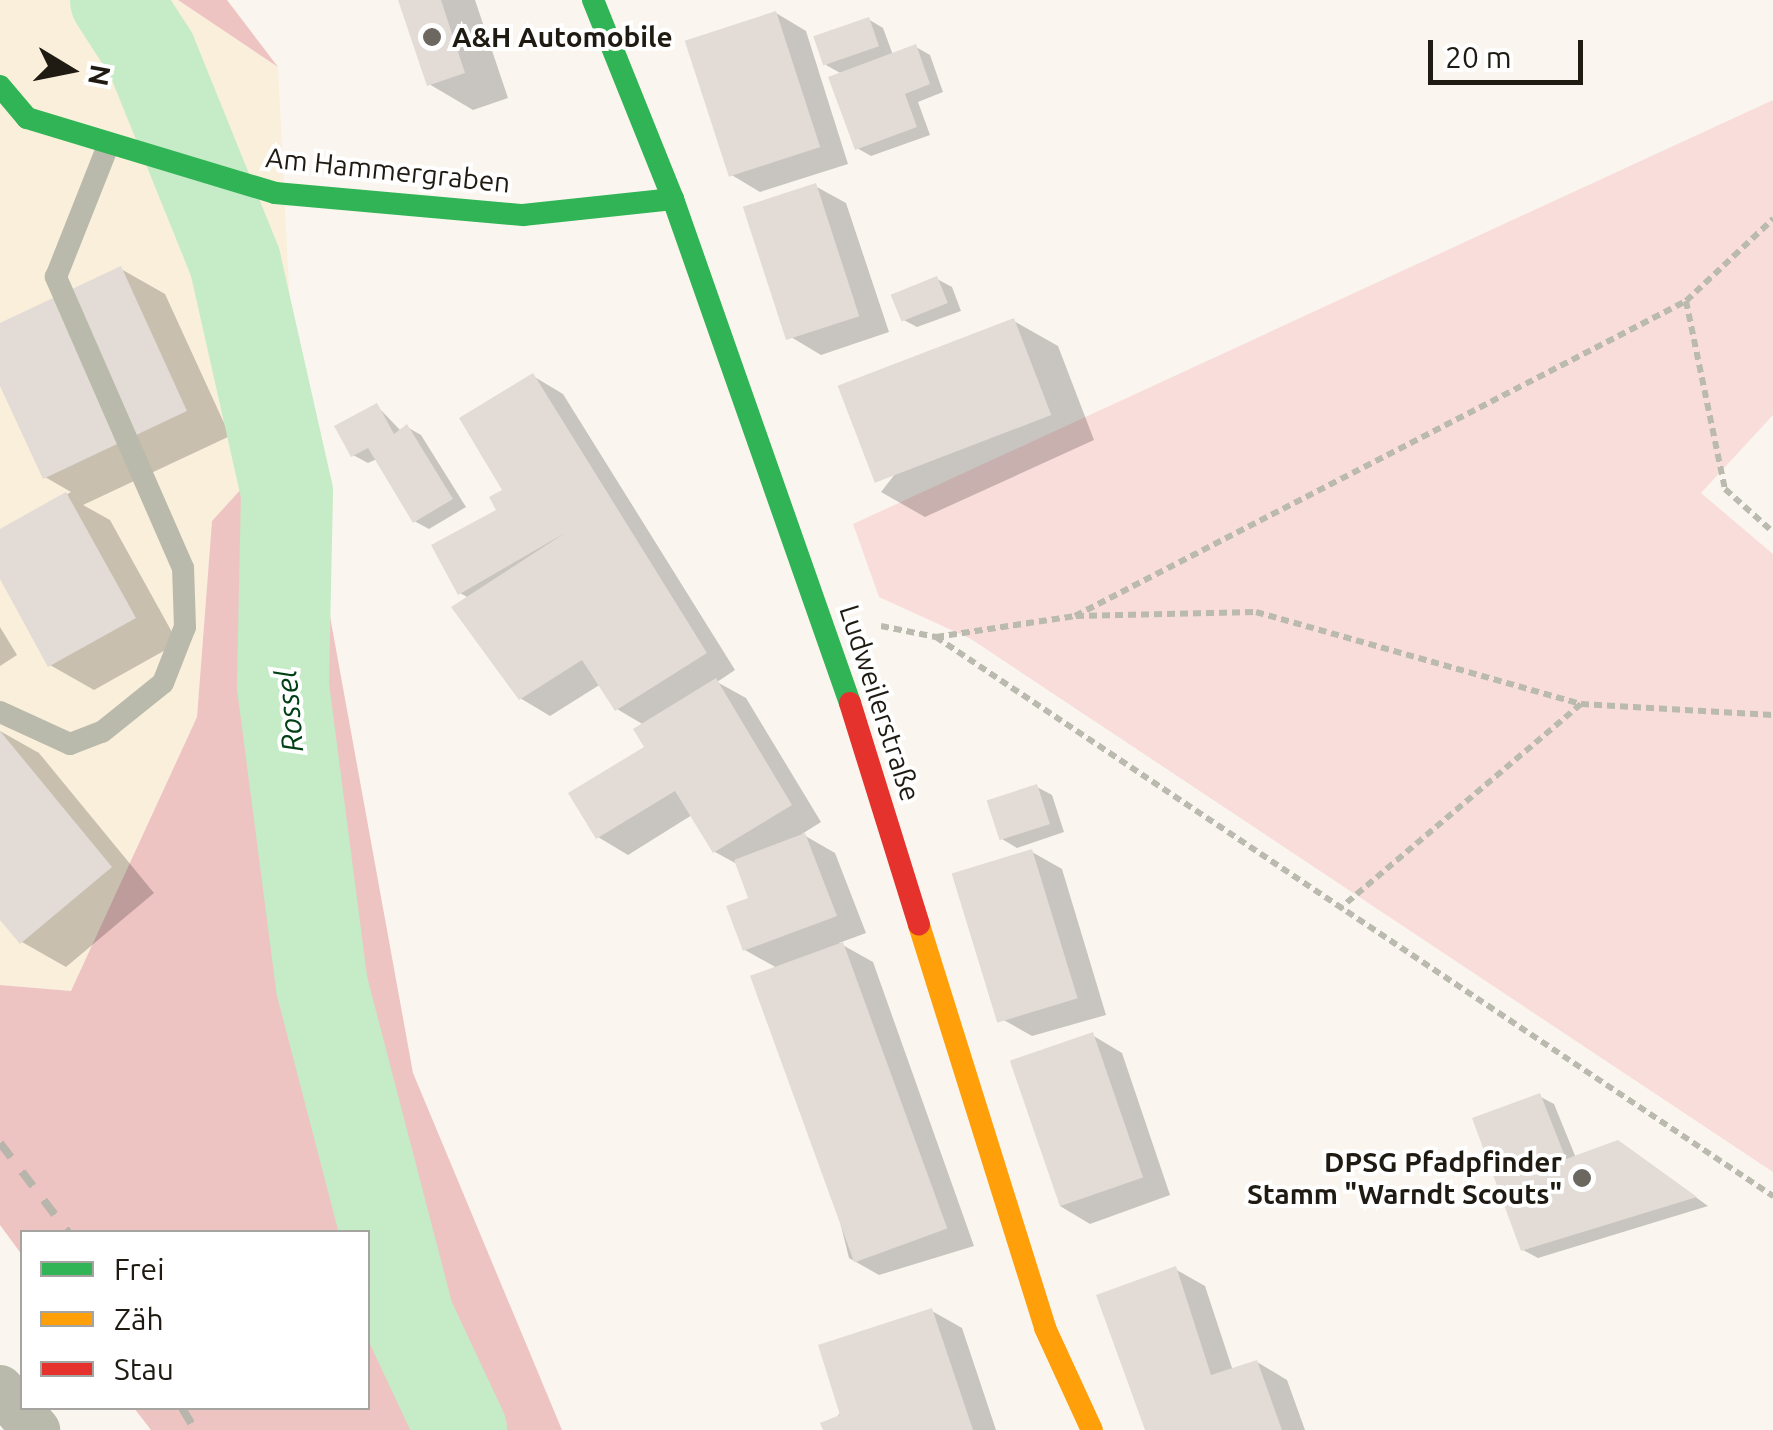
<!DOCTYPE html>
<html>
<head>
<meta charset="utf-8">
<style>
  body { margin:0 }
  #map { position:relative; width:1773px; height:1430px; overflow:hidden; background:#faf6ef; font-family:Ubuntu,sans-serif }
  div>[style] { position:absolute }
  [style*='--x'] { left:calc(var(--x)*1px); top:calc(var(--y)*1px); width:calc(var(--w)*1px); rotate:calc(var(--a)*1deg) }
  .built>* { inset:0; background:#faefdb }
  .green>* { inset:0; background:#f9ddda }
  .forest>* { inset:0; background:#eec4c2 }
  .shadow>* { inset:0; background:#0003 }
  .river>* { height:92px; margin:-46px; padding:0 46px; transform-origin:46px; border-radius:46px; background:#c5ebc7 }
  .building>* { inset:0; background:#e2dbd6; transform-origin:0 0 }
  .path>* { height:6px; margin-top:-3px; transform-origin:0; background:repeating-linear-gradient(90deg,#babaaf 0 8px,transparent 0 13px) }
  .lane>* { height:22px; margin:-11px; padding:0 11px; transform-origin:11px; border-radius:11px; background:#b9baac }
  .street>* { height:48px; margin:-24px; padding:0 24px; transform-origin:24px; border-radius:24px; background:#b9baac }
  .fast>* { height:22px; margin:-11px; padding:0 11px; transform-origin:11px; border-radius:11px; background:#30b455 }
  .slow>* { height:22px; margin:-11px; padding:0 11px; transform-origin:11px; border-radius:11px; background:#ff9f0a }
  .jam>* { height:22px; margin:-11px; padding:0 11px; transform-origin:11px; border-radius:11px; background:#e5322d }
  .rail>* { height:8px; margin-top:-4px; transform-origin:0; background:repeating-linear-gradient(90deg,#b7b5ac 0 18px,transparent 0 36px) }
  .dots>* { width:28px; height:28px; translate:-50% -50%; box-sizing:border-box; border:5px solid #fff; border-radius:50% }
  span { translate:-50% -50%; white-space:nowrap; text-align:center; line-height:1.15; -webkit-text-stroke:8px #fff; paint-order:stroke }
  .poi-label { font-size:28px; color:#1f1b13; font-weight:700 }
  .left { translate:0 -50%; text-align:left }
  .right { translate:-100% -50%; text-align:right }
  .street-label { font-size:28px; color:#1f1b13 }
  .water-label { font-size:30px; color:#004015; font-style:italic }
  .legend { position:absolute; left:20px; top:1230px; width:350px; height:180px; box-sizing:border-box; background:#fff; border:2px solid #a5a4a1; margin:0; padding:12px 18px; list-style:none; font-size:30px; color:#1f1b13 }
  .legend li { display:flex; align-items:center; gap:20px; height:50px }
  .legend b { width:50px; border:2px solid #a5a4a1 }
  .north { position:absolute; left:20px; top:20px; width:100px; height:100px; -webkit-text-stroke:8px #fff; paint-order:stroke; rotate:100deg; font-size:28px; font-weight:700; line-height:40px; text-align:center; color:#1f1b13 }
  .north::after { content:''; display:block; margin:auto; width:35px; height:45px; background:#1f1b13; clip-path:polygon(50% 0,100% 100%,50% 72%,0 100%) }
  .scale { position:absolute; left:1428px; top:40px; width:155px; height:45px; box-sizing:border-box; border:5px solid #1f1b13; border-top:0; padding-left:12px; font-size:30px; line-height:35px; white-space:nowrap; color:#1f1b13; -webkit-text-stroke:8px #fff; paint-order:stroke }
</style>
</head>
<body>
<div id="map">
  <div class="built">
    <i style="clip-path:polygon(0 0,178px 0,278px 67px,296px 429px,212px 521px,197px 717px,71px 991px,0 985px)"></i>
  </div>
  <div class="green">
    <i style="clip-path:polygon(1773px 100px,1773px 415px,1701px 493px,1773px 554px,1773px 1172px,971px 639px,879px 597px,853px 524px)"></i>
  </div>
  <div class="forest">
    <i style="clip-path:polygon(178px 0,227px 0,278px 67px)"></i>
    <i style="clip-path:polygon(296px 429px,413px 1073px,562px 1430px,151px 1430px,134px 1408px,368px 1408px,368px 1232px,22px 1232px,22px 1255px,0 1225px,0 985px,71px 991px,197px 717px,212px 521px)"></i>
  </div>
  <div class="shadow">
    <i style="clip-path:polygon(401px 0,475px 0,508px 98px,473px 110px,429px 84px)"></i>
    <i style="clip-path:polygon(776px 13px,806px 31px,848px 164px,760px 192px,730px 174px)"></i>
    <i style="clip-path:polygon(868px 19px,883px 28px,893px 55px,916px 47px,930px 55px,943px 92px,918px 102px,930px 135px,871px 156px,857px 148px,842px 74px,826px 65px)"></i>
    <i style="clip-path:polygon(815px 186px,846px 203px,889px 332px,821px 355px,791px 337px)"></i>
    <i style="clip-path:polygon(121px 269px,165px 294px,230px 436px,83px 505px,110px 520px,178px 643px,94px 690px,50px 665px,0 574px,0 532px,71px 492px,45px 477px,0 380px,0 325px)"></i>
    <i style="clip-path:polygon(937px 279px,952px 287px,961px 311px,917px 327px,902px 319px)"></i>
    <i style="clip-path:polygon(1014px 321px,1058px 346px,1094px 440px,925px 517px,881px 492px)"></i>
    <i style="clip-path:polygon(533px 376px,563px 394px,735px 670px,717px 682px,746px 698px,821px 822px,802px 834px,835px 853px,866px 933px,839px 943px,873px 962px,974px 1246px,879px 1275px,849px 1258px,777px 968px,745px 950px,751px 899px,737px 864px,715px 852px,692px 815px,628px 855px,598px 837px,648px 748px,644px 725px,617px 709px,601px 684px,550px 716px,520px 698px,469px 598px,460px 593px,499px 511px)"></i>
    <i style="clip-path:polygon(377px 406px,401px 431px,407px 427px,421px 435px,466px 507px,429px 529px,414px 521px,377px 459px,368px 463px,353px 455px)"></i>
    <i style="clip-path:polygon(0 627px,17px 655px,0 666px)"></i>
    <i style="clip-path:polygon(0 731px,39px 753px,154px 893px,66px 967px,22px 942px,0 916px)"></i>
    <i style="clip-path:polygon(1037px 787px,1052px 795px,1064px 832px,1017px 848px,1002px 839px)"></i>
    <i style="clip-path:polygon(1032px 852px,1062px 869px,1106px 1015px,1032px 1036px,1002px 1019px)"></i>
    <i style="clip-path:polygon(1092px 1035px,1122px 1053px,1170px 1195px,1090px 1224px,1060px 1206px)"></i>
    <i style="clip-path:polygon(1539px 1096px,1554px 1104px,1576px 1158px,1633px 1152px,1708px 1206px,1538px 1258px,1523px 1250px)"></i>
    <i style="clip-path:polygon(1175px 1269px,1205px 1286px,1233px 1371px,1257px 1362px,1287px 1380px,1305px 1430px,1149px 1430px)"></i>
    <i style="clip-path:polygon(932px 1311px,962px 1328px,996px 1430px,825px 1430px)"></i>
  </div>
  <div class="river">
    <i style="--x:116;--y:0;--w:64;--a:57.1"></i>
    <i style="--x:151;--y:54;--w:224;--a:68"></i>
    <i style="--x:235;--y:262;--w:236;--a:77.3"></i>
    <i style="--x:287;--y:492;--w:194;--a:91.2"></i>
    <i style="--x:283;--y:686;--w:303;--a:82.6"></i>
    <i style="--x:322;--y:986;--w:344;--a:75.4"></i>
    <i style="--x:409;--y:1319;--w:123;--a:64.9"></i>
  </div>
  <div class="building">
    <i style="clip-path:polygon(398px 0,441px 0,465px 73px,427px 86px)"></i>
    <i style="left:776px;top:11px;width:143px;height:96px;rotate:72deg"></i>
    <i style="left:869px;top:17px;width:31px;height:59px;rotate:71deg"></i>
    <i style="clip-path:polygon(916px 44px,930px 84px,905px 94px,917px 127px,855px 150px,828px 77px)"></i>
    <i style="left:816px;top:183px;width:140px;height:77px;rotate:72deg"></i>
    <i style="clip-path:polygon(121px 266px,187px 411px,43px 479px,0 386px,0 323px)"></i>
    <i style="left:937px;top:276px;width:29px;height:50px;rotate:68deg"></i>
    <i style="left:1014px;top:318px;width:104px;height:189px;rotate:69deg"></i>
    <i style="clip-path:polygon(533px 373px,707px 653px,615px 711px,582px 660px,519px 700px,451px 607px,565px 533px,458px 595px,431px 545px,496px 510px,489px 497px,502px 490px,459px 418px)"></i>
    <i style="clip-path:polygon(377px 403px,394px 434px,407px 424px,453px 499px,413px 523px,368px 448px,351px 457px,334px 426px)"></i>
    <i style="clip-path:polygon(66px 492px,136px 618px,48px 667px,0 579px,0 529px)"></i>
    <i style="clip-path:polygon(716px 678px,792px 805px,713px 853px,675px 791px,596px 839px,568px 793px,644px 747px,633px 729px)"></i>
    <i style="clip-path:polygon(0 731px,112px 867px,20px 944px,0 920px)"></i>
    <i style="left:1037px;top:784px;width:42px;height:53px;rotate:72deg"></i>
    <i style="clip-path:polygon(805px 833px,837px 916px,743px 951px,726px 906px,748px 898px,734px 860px)"></i>
    <i style="left:1032px;top:849px;width:156px;height:84px;rotate:73deg"></i>
    <i style="left:843px;top:942px;width:305px;height:99px;rotate:70deg"></i>
    <i style="left:1093px;top:1032px;width:154px;height:88px;rotate:71deg"></i>
    <i style="clip-path:polygon(1540px 1093px,1566px 1159px,1618px 1140px,1697px 1197px,1521px 1251px,1472px 1118px)"></i>
    <i style="clip-path:polygon(1176px 1266px,1211px 1375px,1257px 1360px,1282px 1430px,1145px 1430px,1096px 1295px)"></i>
    <i style="clip-path:polygon(932px 1308px,973px 1430px,823px 1430px,820px 1423px,840px 1415px,818px 1345px)"></i>
  </div>
  <div class="path">
    <i style="--x:1686;--y:301;--w:192;--a:78.3"></i>
    <i style="--x:1725;--y:489;--w:64;--a:41.9"></i>
    <i style="--x:1076;--y:616;--w:180;--a:-1.3"></i>
    <i style="--x:1256;--y:612;--w:338;--a:15.8"></i>
    <i style="--x:1581;--y:704;--w:317;--a:139.7"></i>
    <i style="--x:881;--y:626;--w:56;--a:11.3"></i>
    <i style="--x:936;--y:637;--w:141;--a:-8.6"></i>
    <i style="--x:1075;--y:616;--w:687;--a:-27.27"></i>
    <i style="--x:1686;--y:301;--w:120;--a:-43.3"></i>
    <i style="--x:936;--y:637;--w:1007;--a:33.74"></i>
    <i style="--x:1581;--y:704;--w:192;--a:3.3"></i>
  </div>
  <div class="lane">
    <i style="--x:0;--y:712;--w:77;--a:24.6"></i>
    <i style="--x:70;--y:744;--w:34;--a:-21"></i>
    <i style="--x:102;--y:732;--w:78;--a:-38.8"></i>
    <i style="--x:163;--y:683;--w:60;--a:-68.6"></i>
    <i style="--x:185;--y:627;--w:59;--a:-91.9"></i>
    <i style="--x:183;--y:568;--w:318;--a:-113.6"></i>
    <i style="--x:56;--y:277;--w:144;--a:-68.4"></i>
  </div>
  <div class="street">
    <i style="--x:0;--y:1389;--w:55;--a:48.7"></i>
  </div>
  <div class="fast">
    <i style="--x:593;--y:0;--w:214;--a:68.1"></i>
    <i style="--x:673;--y:199;--w:534;--a:70.65"></i>
    <i style="--x:0;--y:86;--w:42;--a:49.8"></i>
    <i style="--x:27;--y:118;--w:259;--a:16.8"></i>
    <i style="--x:275;--y:193;--w:249;--a:5.1"></i>
    <i style="--x:523;--y:215;--w:151;--a:-6.1"></i>
  </div>
  <div class="slow">
    <i style="--x:919;--y:925;--w:422;--a:72.6"></i>
    <i style="--x:1045;--y:1328;--w:112;--a:65.3"></i>
  </div>
  <div class="jam">
    <i style="--x:850;--y:703;--w:232;--a:72.7"></i>
  </div>
  <div class="rail">
    <i style="--x:0;--y:1143;--w:112;--a:52.6"></i>
    <i style="--x:182;--y:1408;--w:26;--a:59"></i>
  </div>
  <div class="dots">
    <i style="left:432px;top:37px;background:#6c6860"></i>
    <i style="left:1582px;top:1178px;background:#6c6860"></i>
  </div>
  <div class="poi-label">
    <span class="left" style="left:452px;top:37px">A&amp;H Automobile</span>
    <span class="right" style="left:1562px;top:1178px">DPSG Pfadpfinder<br>Stamm "Warndt Scouts"</span>
  </div>
  <div class="street-label">
    <span style="left:388px;top:170px;rotate:6deg">Am Hammergraben</span>
    <span style="left:880px;top:703px;rotate:72deg">Ludweilerstraße</span>
  </div>
  <div class="water-label">
    <span style="left:289px;top:711px;rotate:-95deg">Rossel</span>
  </div>
  <ul class="legend">
  <li><b style="height:12px;background:#30b455"></b>Frei</li>
  <li><b style="height:12px;background:#ff9f0a"></b>Zäh</li>
  <li><b style="height:12px;background:#e5322d"></b>Stau</li>
  </ul>
  <div class="north">N</div>
  <div class="scale">20 m</div>
</div>
</body>
</html>
